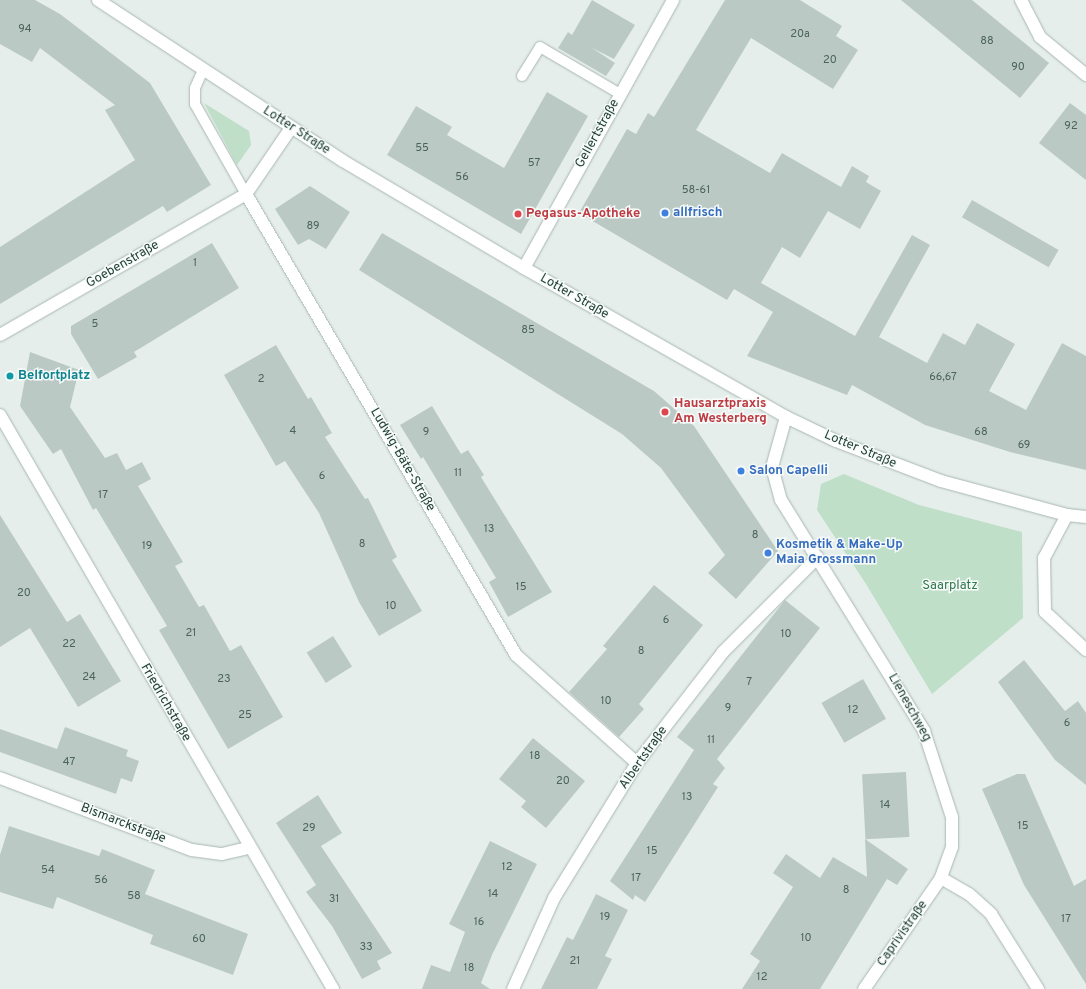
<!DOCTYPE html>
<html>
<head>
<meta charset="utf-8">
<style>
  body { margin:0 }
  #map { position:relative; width:1086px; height:989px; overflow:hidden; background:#e6eeeb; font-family:Overpass,sans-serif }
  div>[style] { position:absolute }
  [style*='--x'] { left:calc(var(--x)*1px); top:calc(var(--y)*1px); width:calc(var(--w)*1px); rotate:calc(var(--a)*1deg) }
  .green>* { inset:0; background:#bfdfc8 }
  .building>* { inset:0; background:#bbc9c4; transform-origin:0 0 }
  .roads { filter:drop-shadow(0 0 1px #a8b7b2) drop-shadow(0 0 1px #a8b7b2) }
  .lane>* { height:10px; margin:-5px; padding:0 5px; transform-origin:5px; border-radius:5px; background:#fff }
  .street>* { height:12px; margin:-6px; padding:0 6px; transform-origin:6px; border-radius:6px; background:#fff }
  .secondary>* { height:12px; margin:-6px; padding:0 6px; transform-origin:6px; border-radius:6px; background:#fff }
  .dots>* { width:11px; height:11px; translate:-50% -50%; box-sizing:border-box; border:2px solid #f6fbf9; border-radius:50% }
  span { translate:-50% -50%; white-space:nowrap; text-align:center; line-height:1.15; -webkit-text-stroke:3px #f6fbf9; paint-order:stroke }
  .number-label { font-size:11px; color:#4a635c }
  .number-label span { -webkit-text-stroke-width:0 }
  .street-label { font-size:13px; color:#244139 }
  .shop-label { font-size:13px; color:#366cbe; font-weight:700 }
  .left { translate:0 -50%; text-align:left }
  .health-label { font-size:13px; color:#be3a42; font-weight:700 }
  .culture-label { font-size:13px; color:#0d838f; font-weight:700 }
  .park-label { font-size:13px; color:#2f774c }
</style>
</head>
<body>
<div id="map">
  <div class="green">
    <i style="clip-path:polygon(204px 103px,249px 131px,251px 145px,237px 165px)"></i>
    <i style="clip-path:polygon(844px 474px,919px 505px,1022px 532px,1023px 618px,932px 694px,866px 584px,817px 510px,821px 484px)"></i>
  </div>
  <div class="building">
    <i style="clip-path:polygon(0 0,35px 0,60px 14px,150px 83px,211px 185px,167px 212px,163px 206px,0 304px,0 247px,135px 160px,105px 110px,115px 105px,40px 48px,32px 62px,0 44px)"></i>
    <i style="clip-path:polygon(592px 0,635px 25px,614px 59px,592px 48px,615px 63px,606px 76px,558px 48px,568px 32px,572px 35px)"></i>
    <i style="clip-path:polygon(725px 0,800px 0,842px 26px,836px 36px,858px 50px,833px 89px,751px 38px,696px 130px,770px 173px,782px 153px,841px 187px,852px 166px,869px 176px,866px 182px,881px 191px,860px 229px,828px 211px,800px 258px,782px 247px,761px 283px,855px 336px,912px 235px,930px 245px,879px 337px,927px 363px,943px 333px,965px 345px,977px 323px,1015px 344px,989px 391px,1026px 410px,1062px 343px,1086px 356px,1086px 470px,1010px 452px,925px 425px,852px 385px,847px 395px,747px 356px,773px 312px,734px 289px,727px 300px,579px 213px,627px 129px,636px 134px,648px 113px,654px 117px)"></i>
    <i style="clip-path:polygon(901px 0,972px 0,1049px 63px,1020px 98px)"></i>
    <i style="clip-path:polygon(547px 92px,588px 116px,521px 234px,387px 155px,416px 106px,452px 127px,447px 135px,504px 168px)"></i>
    <i style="clip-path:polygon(1070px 103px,1086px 115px,1086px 180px,1039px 143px)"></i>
    <i style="clip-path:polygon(310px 186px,350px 212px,326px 249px,309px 239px,298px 245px,275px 209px)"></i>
    <i style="left:972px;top:200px;width:100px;height:20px;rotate:30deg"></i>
    <i style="clip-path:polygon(382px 233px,654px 391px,694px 426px,778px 551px,736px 599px,708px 573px,725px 555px,661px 468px,622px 434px,359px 270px)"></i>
    <i style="clip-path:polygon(212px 243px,239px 288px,134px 352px,137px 357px,98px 379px,71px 334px,71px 326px)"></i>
    <i style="clip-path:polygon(276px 345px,308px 399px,311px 397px,332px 433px,325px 437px,365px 499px,368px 498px,397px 557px,392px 560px,422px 611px,379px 636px,359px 602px,319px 513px,285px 461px,276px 466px,224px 375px)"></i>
    <i style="clip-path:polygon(30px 352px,79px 370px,70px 407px,105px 458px,117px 453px,126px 470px,142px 462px,151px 479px,138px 486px,183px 562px,175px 566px,199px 607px,204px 605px,230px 651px,241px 645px,283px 717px,228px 749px,159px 630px,167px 626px,96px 508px,93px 510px,61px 449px,53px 454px,20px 406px)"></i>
    <i style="clip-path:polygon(432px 406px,461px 454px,468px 450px,484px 475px,481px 477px,552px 592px,508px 617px,489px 582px,496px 578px,423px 457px,421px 459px,400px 425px)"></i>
    <i style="clip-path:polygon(0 515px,67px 622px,80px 614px,121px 681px,78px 707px,30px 628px,0 647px)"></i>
    <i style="clip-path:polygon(654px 585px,703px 625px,639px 704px,644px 709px,619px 737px,569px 692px,607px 649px,603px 646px)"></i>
    <i style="clip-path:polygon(785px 600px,820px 628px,717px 759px,725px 768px,713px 784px,718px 787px,645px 902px,635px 895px,633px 900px,610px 881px,694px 750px,677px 737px)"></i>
    <i style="left:333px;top:636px;width:36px;height:31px;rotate:58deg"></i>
    <i style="clip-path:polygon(1024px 660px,1065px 711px,1078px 701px,1086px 713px,1086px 785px,1055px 760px,998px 682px)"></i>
    <i style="left:863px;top:679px;width:46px;height:48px;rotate:60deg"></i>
    <i style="clip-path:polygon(65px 727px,128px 750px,126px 756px,139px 761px,132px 782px,121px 778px,116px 794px,0 752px,0 729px,57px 749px)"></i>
    <i style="clip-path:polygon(533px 738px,585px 781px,546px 828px,521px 807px,526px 801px,499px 779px)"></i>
    <i style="left:906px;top:772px;width:65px;height:44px;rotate:87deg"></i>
    <i style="clip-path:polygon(1017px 774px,1025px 774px,1074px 886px,1086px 879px,1086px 984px,1024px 885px,982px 789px)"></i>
    <i style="clip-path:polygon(318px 795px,342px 833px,321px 846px,392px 953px,377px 961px,381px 969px,362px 979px,332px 926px,306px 892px,316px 885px,276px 823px)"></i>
    <i style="clip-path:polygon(9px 826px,99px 856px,102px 849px,155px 870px,145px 894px,248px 934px,233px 975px,150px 944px,153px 935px,57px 897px,53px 909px,0 892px,0 855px)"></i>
    <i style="clip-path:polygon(865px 839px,908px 869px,897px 885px,887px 879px,820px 989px,742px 989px,760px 961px,750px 954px,793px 887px,773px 873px,786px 854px,820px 878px,833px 857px,867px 877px)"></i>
    <i style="clip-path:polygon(490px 841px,537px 864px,492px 955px,481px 983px,490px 989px,422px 989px,431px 965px,450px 972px,465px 932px,449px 924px)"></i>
    <i style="clip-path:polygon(596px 894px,628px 910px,605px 956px,612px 959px,597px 989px,541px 989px,567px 937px,573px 940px)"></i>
  </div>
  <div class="roads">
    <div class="lane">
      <i style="--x:203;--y:70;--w:20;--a:114"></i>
      <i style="--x:195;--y:88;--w:16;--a:90"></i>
      <i style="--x:195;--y:104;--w:103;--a:60.5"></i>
      <i style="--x:522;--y:76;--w:34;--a:-58"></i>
      <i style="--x:540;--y:47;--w:93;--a:30.4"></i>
    </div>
    <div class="street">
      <i style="--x:1021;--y:0;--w:42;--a:62.8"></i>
      <i style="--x:1040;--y:37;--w:60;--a:39.6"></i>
      <i style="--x:291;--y:128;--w:80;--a:124.3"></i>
      <i style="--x:246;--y:194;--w:534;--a:59.64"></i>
      <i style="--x:516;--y:655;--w:162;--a:41.8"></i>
      <i style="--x:524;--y:268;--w:307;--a:-60.9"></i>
      <i style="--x:0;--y:335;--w:284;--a:-29.8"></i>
      <i style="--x:0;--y:415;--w:664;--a:59.88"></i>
      <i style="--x:786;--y:417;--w:52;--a:105.6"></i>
      <i style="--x:772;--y:467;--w:34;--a:75"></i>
      <i style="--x:781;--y:500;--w:272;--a:58.2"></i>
      <i style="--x:924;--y:731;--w:90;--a:72"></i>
      <i style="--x:952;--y:817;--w:30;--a:90"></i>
      <i style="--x:952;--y:847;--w:33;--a:110"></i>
      <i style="--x:941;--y:878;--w:135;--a:124.7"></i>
      <i style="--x:1067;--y:515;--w:49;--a:118.1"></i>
      <i style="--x:1044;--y:558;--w:54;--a:88.9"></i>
      <i style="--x:1045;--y:612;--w:56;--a:42.8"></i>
      <i style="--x:0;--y:778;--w:205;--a:20.6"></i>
      <i style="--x:192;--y:850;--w:30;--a:8"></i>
      <i style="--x:222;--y:854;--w:27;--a:-13"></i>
      <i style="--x:941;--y:878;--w:32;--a:30"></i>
      <i style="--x:969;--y:894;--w:30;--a:42"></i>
      <i style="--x:991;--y:914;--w:89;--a:57.9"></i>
      <i style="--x:513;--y:989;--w:100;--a:-65.7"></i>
      <i style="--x:554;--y:898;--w:158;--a:-58.4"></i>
      <i style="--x:637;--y:763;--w:140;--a:-52.2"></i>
      <i style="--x:723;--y:652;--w:134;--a:-45"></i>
    </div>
    <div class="secondary">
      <i style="--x:98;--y:0;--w:293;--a:33.3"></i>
      <i style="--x:343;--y:161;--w:210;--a:30.6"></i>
      <i style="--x:524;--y:268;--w:301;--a:29.6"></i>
      <i style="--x:786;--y:417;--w:55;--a:25.6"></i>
      <i style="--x:836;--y:441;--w:112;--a:20.9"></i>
      <i style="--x:941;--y:481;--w:131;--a:15.1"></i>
      <i style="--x:1067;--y:515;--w:19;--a:6"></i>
    </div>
  </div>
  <div class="dots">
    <i style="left:665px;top:213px;background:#3f7fe0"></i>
    <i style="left:518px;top:214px;background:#e0444e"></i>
    <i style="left:10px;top:376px;background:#0f9aa8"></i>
    <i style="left:665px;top:412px;background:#e0444e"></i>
    <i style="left:741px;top:471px;background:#3f7fe0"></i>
    <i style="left:768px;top:553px;background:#3f7fe0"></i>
  </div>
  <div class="number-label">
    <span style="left:25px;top:29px">94</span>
    <span style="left:800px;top:34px">20a</span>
    <span style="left:987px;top:41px">88</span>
    <span style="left:830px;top:60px">20</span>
    <span style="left:1018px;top:67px">90</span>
    <span style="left:1071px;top:126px">92</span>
    <span style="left:422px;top:148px">55</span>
    <span style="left:534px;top:163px">57</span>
    <span style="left:462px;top:177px">56</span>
    <span style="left:696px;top:190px">58-61</span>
    <span style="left:313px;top:226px">89</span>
    <span style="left:195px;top:263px">1</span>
    <span style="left:95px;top:324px">5</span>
    <span style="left:528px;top:330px">85</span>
    <span style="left:943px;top:377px">66,67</span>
    <span style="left:261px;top:379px">2</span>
    <span style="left:293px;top:431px">4</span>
    <span style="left:426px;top:432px">9</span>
    <span style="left:981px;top:432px">68</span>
    <span style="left:1024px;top:445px">69</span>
    <span style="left:458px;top:473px">11</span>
    <span style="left:322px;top:476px">6</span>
    <span style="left:103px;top:495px">17</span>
    <span style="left:489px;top:529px">13</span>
    <span style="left:755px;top:535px">8</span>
    <span style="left:362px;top:544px">8</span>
    <span style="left:147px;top:546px">19</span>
    <span style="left:521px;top:587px">15</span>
    <span style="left:24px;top:593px">20</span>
    <span style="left:391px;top:606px">10</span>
    <span style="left:666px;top:620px">6</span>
    <span style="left:191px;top:633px">21</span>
    <span style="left:786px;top:634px">10</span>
    <span style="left:69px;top:644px">22</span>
    <span style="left:641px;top:651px">8</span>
    <span style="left:89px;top:677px">24</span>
    <span style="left:224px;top:679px">23</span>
    <span style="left:749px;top:682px">7</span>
    <span style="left:606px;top:701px">10</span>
    <span style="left:728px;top:708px">9</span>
    <span style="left:853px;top:710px">12</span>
    <span style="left:245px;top:715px">25</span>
    <span style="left:1067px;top:723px">6</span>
    <span style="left:711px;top:740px">11</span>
    <span style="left:535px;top:756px">18</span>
    <span style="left:69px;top:762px">47</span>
    <span style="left:563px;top:781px">20</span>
    <span style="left:687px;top:797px">13</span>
    <span style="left:885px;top:805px">14</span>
    <span style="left:1023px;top:826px">15</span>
    <span style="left:309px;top:828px">29</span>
    <span style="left:652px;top:851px">15</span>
    <span style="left:507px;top:867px">12</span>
    <span style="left:48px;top:870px">54</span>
    <span style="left:636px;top:878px">17</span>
    <span style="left:101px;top:880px">56</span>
    <span style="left:846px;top:890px">8</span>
    <span style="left:493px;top:894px">14</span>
    <span style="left:134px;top:896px">58</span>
    <span style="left:334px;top:899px">31</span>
    <span style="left:605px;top:917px">19</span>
    <span style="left:1066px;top:919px">17</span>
    <span style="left:479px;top:922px">16</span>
    <span style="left:806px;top:938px">10</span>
    <span style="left:199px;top:939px">60</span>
    <span style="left:366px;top:947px">33</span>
    <span style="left:575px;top:961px">21</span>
    <span style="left:469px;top:968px">18</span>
    <span style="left:762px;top:977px">12</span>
  </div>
  <div class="street-label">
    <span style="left:296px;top:131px;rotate:33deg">Lotter Straße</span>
    <span style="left:598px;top:134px;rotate:-61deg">Gellertstraße</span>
    <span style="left:123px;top:265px;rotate:-30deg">Goebenstraße</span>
    <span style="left:574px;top:297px;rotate:30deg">Lotter Straße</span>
    <span style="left:860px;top:450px;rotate:23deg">Lotter Straße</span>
    <span style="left:402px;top:460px;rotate:60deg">Ludwig-Bäte-Straße</span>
    <span style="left:165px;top:703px;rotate:60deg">Friedrichstraße</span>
    <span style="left:909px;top:708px;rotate:61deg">Lieneschweg</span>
    <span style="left:644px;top:758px;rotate:-55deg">Albertstraße</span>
    <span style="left:123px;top:824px;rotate:21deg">Bismarckstraße</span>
    <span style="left:903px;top:934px;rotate:-55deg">Caprivistraße</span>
  </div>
  <div class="shop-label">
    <span class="left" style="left:673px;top:213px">allfrisch</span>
    <span class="left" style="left:749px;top:471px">Salon Capelli</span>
    <span class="left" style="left:776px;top:553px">Kosmetik &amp; Make-Up<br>Maia Grossmann</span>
  </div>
  <div class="health-label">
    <span class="left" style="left:526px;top:214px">Pegasus-Apotheke</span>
    <span class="left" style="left:674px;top:412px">Hausarztpraxis<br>Am Westerberg</span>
  </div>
  <div class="culture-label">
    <span class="left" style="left:18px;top:376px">Belfortplatz</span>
  </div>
  <div class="park-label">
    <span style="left:950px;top:586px">Saarplatz</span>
  </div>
</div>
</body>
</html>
